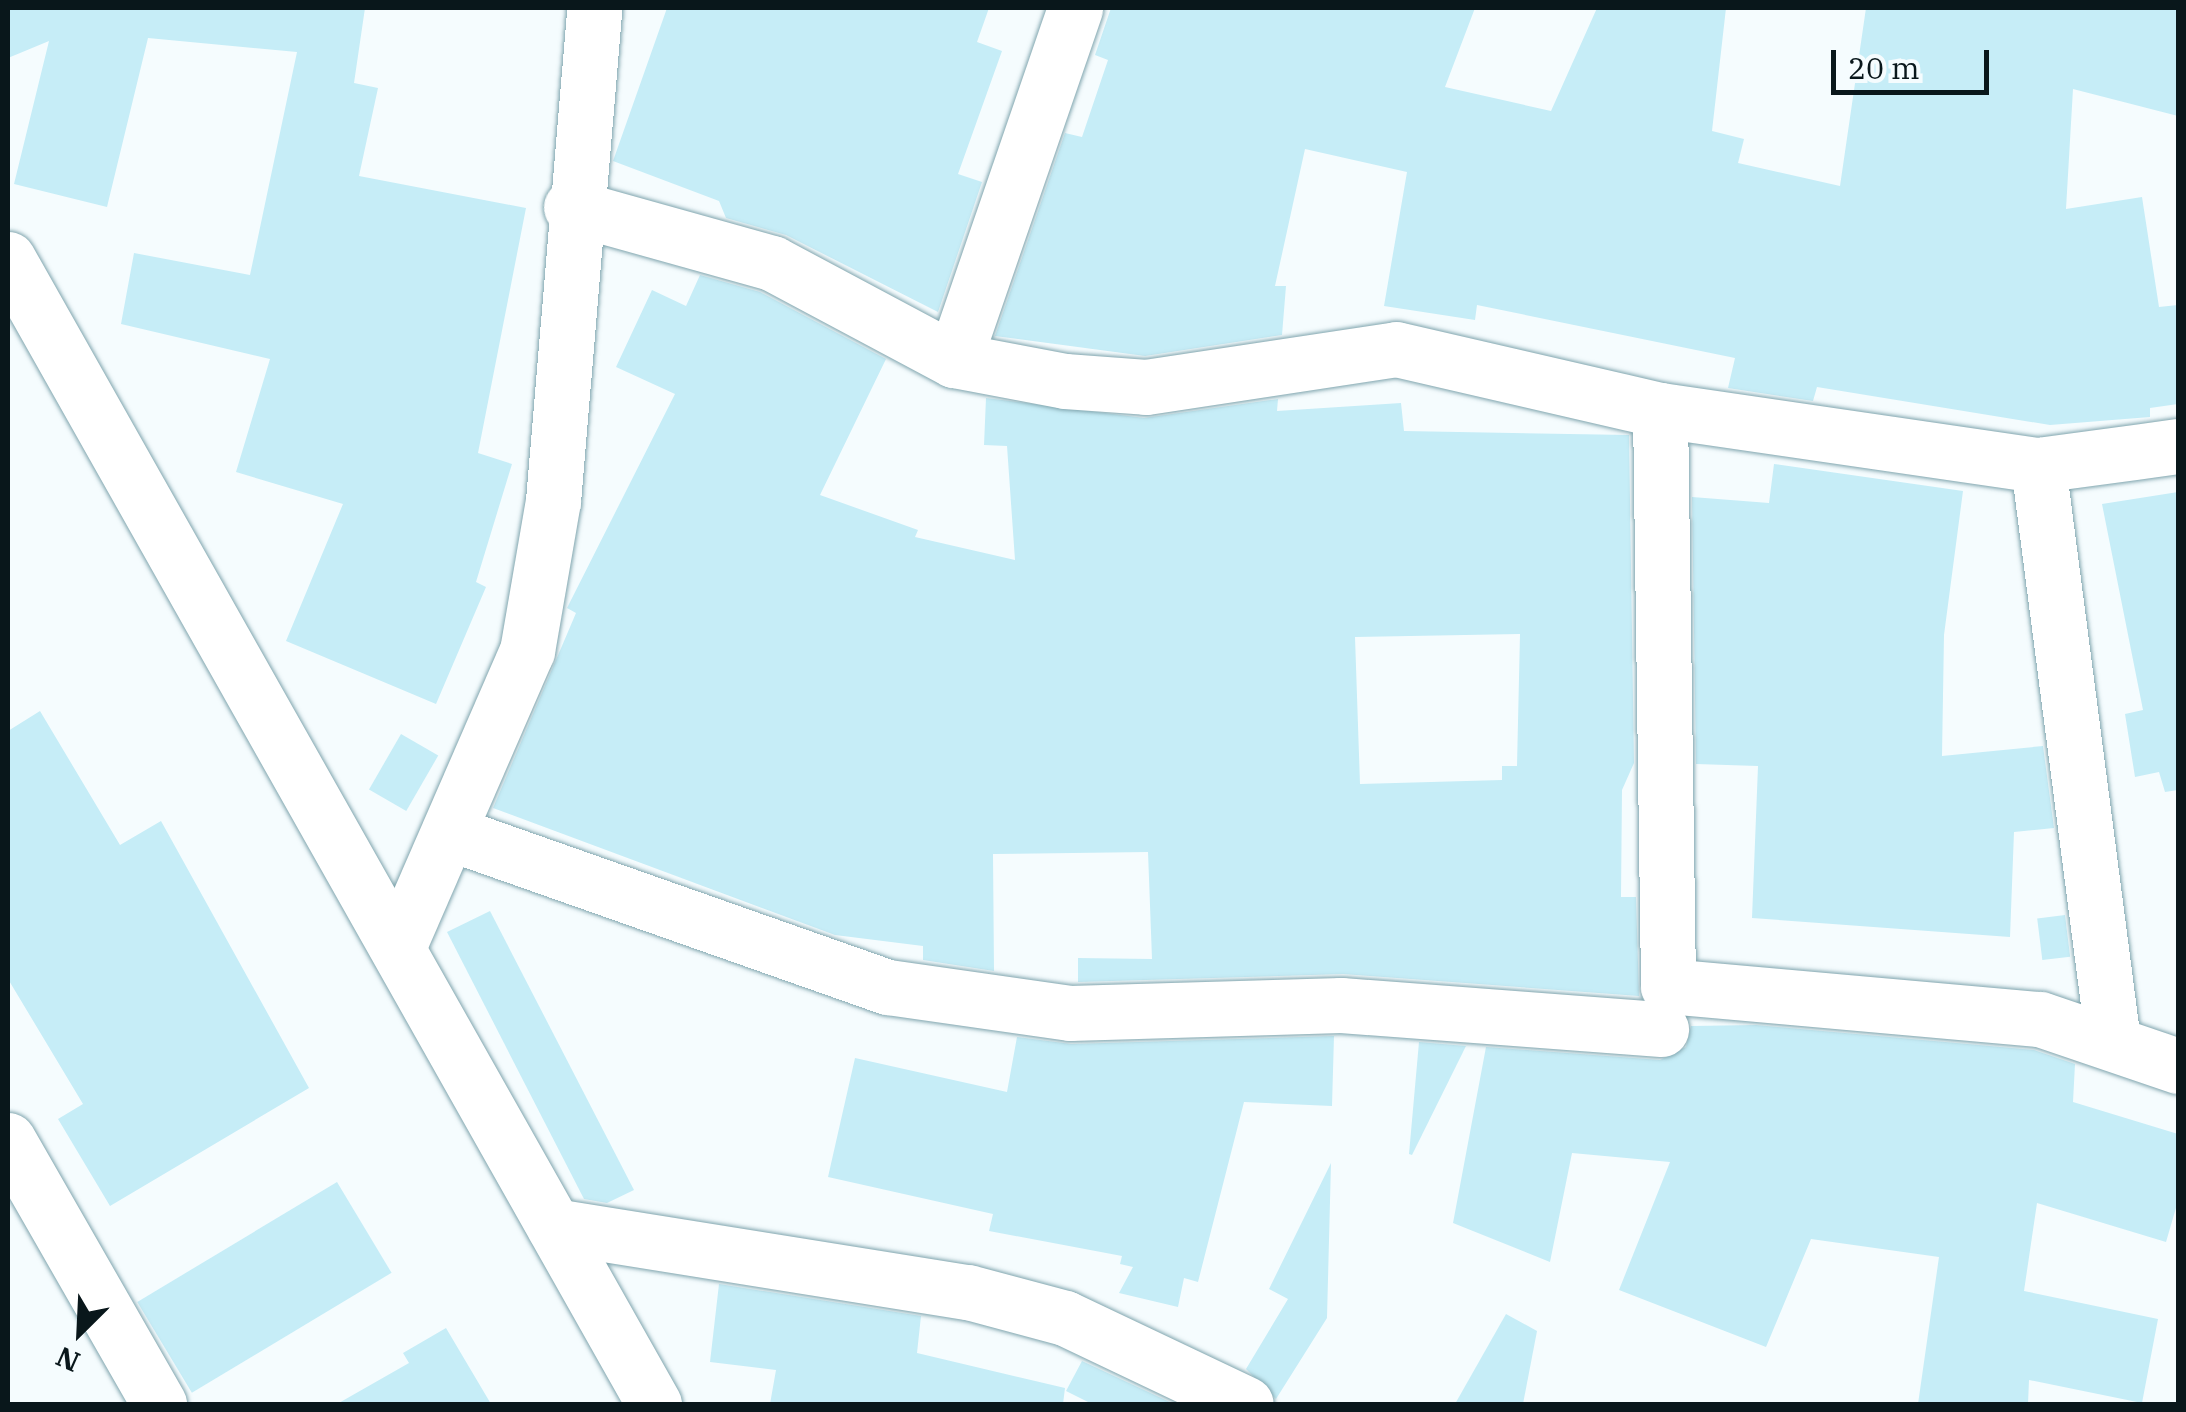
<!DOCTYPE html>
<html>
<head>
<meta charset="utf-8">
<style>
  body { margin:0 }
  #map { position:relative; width:2186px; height:1412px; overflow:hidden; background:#f5fcfe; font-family:"IBM Plex Serif",serif }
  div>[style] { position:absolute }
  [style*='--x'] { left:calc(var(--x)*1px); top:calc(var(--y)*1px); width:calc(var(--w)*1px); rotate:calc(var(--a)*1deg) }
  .building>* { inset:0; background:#c6edf7; transform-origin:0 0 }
  .roads { filter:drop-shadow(0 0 2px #80a5ae) drop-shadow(0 0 2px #80a5ae) }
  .street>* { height:55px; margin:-27.5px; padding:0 27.5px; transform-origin:27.5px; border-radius:27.5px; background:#fff }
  span { translate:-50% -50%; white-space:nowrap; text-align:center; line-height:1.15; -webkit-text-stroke:10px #f5fcfe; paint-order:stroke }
  .frame { position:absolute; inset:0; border:10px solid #09171b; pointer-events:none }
  .north { position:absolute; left:30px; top:1282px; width:100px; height:100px; -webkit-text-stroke:8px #f5fcfe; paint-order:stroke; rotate:204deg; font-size:28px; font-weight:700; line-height:40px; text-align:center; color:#09171b }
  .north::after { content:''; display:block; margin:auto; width:35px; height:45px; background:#09171b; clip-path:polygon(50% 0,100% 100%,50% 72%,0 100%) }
  .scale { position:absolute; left:1831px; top:50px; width:158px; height:45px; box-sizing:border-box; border:5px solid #09171b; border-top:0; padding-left:12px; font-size:30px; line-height:35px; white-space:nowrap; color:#09171b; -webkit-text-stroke:8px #f5fcfe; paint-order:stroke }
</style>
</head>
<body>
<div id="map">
  <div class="building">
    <i style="clip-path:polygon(8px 8px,365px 8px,354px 83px,378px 88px,359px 176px,526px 208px,478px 453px,512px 464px,476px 582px,486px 587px,436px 704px,286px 641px,343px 504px,236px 472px,270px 359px,121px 324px,134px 253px,250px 275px,297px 52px,148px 38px,107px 207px,14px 184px,49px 41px,8px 58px)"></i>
    <i style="clip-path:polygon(667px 8px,989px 8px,977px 42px,1002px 51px,958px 174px,982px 182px,938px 312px,786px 235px,726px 218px,719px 201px,613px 161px)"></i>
    <i style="clip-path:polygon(1111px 8px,1475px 8px,1445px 87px,1551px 111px,1597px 8px,1726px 8px,1712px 131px,1744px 139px,1738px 163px,1840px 186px,1866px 8px,2178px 8px,2178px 116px,2073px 89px,2066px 209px,2142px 197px,2159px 307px,2178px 305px,2178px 404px,2150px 408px,2150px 417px,2050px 425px,1817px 387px,1813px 401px,1728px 388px,1735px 358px,1477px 305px,1475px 320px,1384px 306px,1407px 172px,1305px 149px,1275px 286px,1286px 286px,1282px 335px,1145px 356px,995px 336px,1065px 133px,1082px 137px,1108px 60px,1095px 55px)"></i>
    <i style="clip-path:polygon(evenodd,700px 275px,760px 292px,886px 359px,820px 495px,918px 530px,915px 537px,1015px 560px,1007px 446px,984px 445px,986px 398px,1144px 418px,1278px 399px,1277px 411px,1401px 403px,1404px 431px,1629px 435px,1634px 763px,1622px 790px,1621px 897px,1636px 897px,1639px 996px,1343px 974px,1078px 982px,1078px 958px,1152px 959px,1148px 852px,993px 854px,994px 971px,923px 960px,923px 946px,835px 935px,493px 808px,576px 613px,567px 608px,675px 394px,616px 367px,652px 290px,686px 306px,700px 275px,1520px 634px,1517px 766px,1502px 766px,1502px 780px,1360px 784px,1355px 637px,1520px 634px)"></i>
    <i style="clip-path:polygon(1774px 464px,1963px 491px,1944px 635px,1942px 756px,2043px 746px,2054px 828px,2014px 832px,2010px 937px,1752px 918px,1758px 766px,1696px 764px,1692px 497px,1769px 503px)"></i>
    <i style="clip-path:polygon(2178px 492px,2178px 790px,2165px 792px,2159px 772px,2135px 777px,2125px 714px,2143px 710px,2102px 504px)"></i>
    <i style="clip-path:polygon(40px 711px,120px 845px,161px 821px,309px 1088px,110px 1206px,58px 1119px,83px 1104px,8px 979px,8px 731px)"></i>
    <i style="left:401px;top:734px;width:43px;height:64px;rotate:30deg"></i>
    <i style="clip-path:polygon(490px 911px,634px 1190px,607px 1203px,584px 1199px,447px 932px)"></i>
    <i style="left:2065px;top:915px;width:42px;height:28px;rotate:83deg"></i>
    <i style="clip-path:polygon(1756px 1025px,2034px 1050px,2075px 1064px,2073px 1102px,2178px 1134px,2178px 1201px,2166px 1242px,2037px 1203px,2024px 1291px,2158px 1319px,2142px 1403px,2029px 1380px,2028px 1404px,1918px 1404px,1939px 1257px,1811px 1239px,1766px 1347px,1619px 1290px,1670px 1162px,1572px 1153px,1550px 1262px,1453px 1223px,1486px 1047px,1660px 1060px,1686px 1047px,1691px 1026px)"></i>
    <i style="clip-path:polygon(1334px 1036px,1332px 1106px,1244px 1102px,1198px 1282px,1184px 1278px,1178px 1307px,1119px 1293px,1133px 1267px,1120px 1264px,1122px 1256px,989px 1231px,993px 1214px,828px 1177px,855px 1058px,1007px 1092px,1017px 1037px,1071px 1044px)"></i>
    <i style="clip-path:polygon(1419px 1042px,1466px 1046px,1412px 1155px,1409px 1154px)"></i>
    <i style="clip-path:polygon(1331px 1163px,1327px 1318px,1276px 1399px,1246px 1369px,1288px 1299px,1269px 1289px)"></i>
    <i style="left:337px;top:1182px;width:106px;height:233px;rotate:59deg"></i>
    <i style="clip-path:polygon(719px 1284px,921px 1316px,917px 1353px,1065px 1388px,1063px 1404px,770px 1404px,776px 1370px,710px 1362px)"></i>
    <i style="clip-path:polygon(1506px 1314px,1537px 1331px,1523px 1404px,1455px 1404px)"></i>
    <i style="clip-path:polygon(446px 1328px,491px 1404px,337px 1404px,409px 1363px,403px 1353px)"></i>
    <i style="clip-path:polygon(1082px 1361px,1174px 1404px,1092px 1404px,1066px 1391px)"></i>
  </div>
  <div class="roads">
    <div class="street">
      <i style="--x:571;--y:207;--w:209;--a:15.6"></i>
      <i style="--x:772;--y:263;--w:206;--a:28.1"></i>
      <i style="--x:954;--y:360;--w:113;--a:10.7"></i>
      <i style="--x:1065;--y:381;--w:81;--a:4.2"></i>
      <i style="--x:1146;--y:387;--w:253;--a:-8.6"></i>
      <i style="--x:1396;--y:349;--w:271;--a:13"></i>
      <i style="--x:1660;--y:410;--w:382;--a:8.3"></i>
      <i style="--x:2038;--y:465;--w:141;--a:-7.7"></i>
      <i style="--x:8;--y:259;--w:1315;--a:60.57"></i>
      <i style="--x:954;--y:360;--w:372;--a:-71"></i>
      <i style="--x:1660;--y:410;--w:576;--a:89.2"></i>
      <i style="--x:1668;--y:986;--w:373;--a:5.1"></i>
      <i style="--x:2040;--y:1019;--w:146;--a:18.8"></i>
      <i style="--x:2038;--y:465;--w:582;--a:82.59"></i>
      <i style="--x:450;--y:833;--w:464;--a:19.4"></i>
      <i style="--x:888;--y:987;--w:184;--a:8.1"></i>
      <i style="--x:1070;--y:1013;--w:271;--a:-1.7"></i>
      <i style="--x:1341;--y:1005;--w:321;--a:4.3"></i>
      <i style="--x:399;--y:945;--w:321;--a:-66.5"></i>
      <i style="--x:527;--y:651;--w:152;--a:-80.2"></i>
      <i style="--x:553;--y:501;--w:495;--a:-85.2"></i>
      <i style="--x:8;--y:1140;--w:304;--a:60.2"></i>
      <i style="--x:554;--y:1226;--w:419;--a:9.1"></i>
      <i style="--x:968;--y:1292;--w:100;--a:15"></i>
      <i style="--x:1065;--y:1318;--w:200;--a:25.4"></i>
    </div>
  </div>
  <div class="frame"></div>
  <div class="north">N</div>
  <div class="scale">20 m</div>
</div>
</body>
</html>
